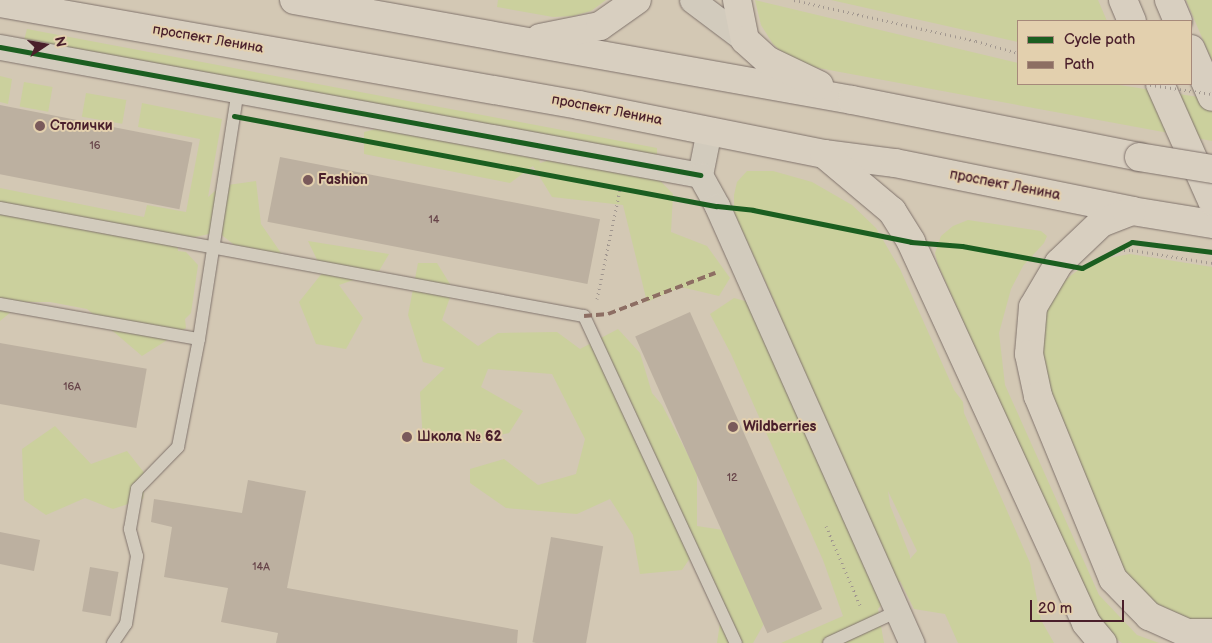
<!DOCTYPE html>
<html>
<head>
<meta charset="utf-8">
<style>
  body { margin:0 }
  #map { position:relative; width:1212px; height:643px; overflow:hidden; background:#d3c8b4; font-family:"Balsamiq Sans",sans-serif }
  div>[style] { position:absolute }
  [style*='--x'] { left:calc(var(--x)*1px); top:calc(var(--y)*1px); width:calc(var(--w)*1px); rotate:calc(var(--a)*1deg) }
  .green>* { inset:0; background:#cbd09d; transform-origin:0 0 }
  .building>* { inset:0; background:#bcb0a0; transform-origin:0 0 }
  .path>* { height:3px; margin-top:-1.5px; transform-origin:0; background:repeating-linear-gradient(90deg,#a1978f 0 1px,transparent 0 5px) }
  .roads { filter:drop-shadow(0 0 1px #80736c) drop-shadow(0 0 1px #80736c) }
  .service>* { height:12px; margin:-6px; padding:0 6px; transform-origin:6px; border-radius:6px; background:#d2cbbd }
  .minor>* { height:25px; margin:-12.5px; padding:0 12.5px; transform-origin:12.5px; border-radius:12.5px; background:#d2cbbd }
  .primary>* { height:28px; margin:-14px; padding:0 14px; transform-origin:14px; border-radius:14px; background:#d8cfc0 }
  .path-bridge>* { height:3px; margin-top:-1.5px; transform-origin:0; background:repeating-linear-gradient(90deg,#a1978f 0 1px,transparent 0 5px) }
  .bridges { filter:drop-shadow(0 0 1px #80736c) drop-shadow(0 0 1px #80736c) }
  .primary-bridge>* { height:28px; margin:-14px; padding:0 14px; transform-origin:14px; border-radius:14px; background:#d8cfc0 }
  .quiet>* { height:4px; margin-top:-2px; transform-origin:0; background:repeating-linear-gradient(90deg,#8d6e63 0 8px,transparent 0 12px) }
  .cycleway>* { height:5px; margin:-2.5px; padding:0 2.5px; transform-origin:2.5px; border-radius:2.5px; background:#1b5e20 }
  .dots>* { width:14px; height:14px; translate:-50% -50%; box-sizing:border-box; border:2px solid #e3d0ae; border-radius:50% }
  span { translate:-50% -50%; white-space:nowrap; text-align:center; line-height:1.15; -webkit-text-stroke:4px #e3d0ae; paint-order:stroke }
  .number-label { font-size:11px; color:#674449 }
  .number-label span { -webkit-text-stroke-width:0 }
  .street-label { font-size:14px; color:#4a1f2b }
  .poi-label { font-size:14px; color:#4a1f2b; font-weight:700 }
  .left { translate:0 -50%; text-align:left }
  .legend { position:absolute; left:1017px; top:20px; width:175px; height:65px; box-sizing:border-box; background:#e3d0ae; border:1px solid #a6897a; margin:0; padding:6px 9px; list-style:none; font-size:15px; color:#4a1f2b }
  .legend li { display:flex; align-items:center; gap:10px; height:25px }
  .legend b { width:25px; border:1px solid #a6897a }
  .north { position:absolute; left:20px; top:20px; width:50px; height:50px; -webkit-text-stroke:4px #e3d0ae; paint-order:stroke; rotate:78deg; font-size:14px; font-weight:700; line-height:20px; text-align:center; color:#4a1f2b }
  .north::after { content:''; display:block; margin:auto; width:18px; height:22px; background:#4a1f2b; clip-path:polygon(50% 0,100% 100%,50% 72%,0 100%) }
  .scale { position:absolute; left:1030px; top:600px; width:94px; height:22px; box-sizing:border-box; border:2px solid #4a1f2b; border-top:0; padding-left:6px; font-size:15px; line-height:18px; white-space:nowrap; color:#4a1f2b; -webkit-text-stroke:4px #e3d0ae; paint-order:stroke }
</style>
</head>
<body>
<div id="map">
  <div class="green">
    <i style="clip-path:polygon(498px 0,606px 0,591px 11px,573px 16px,553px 17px,497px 7px)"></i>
    <i style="clip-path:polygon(755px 0,1018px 63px,1018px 84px,1112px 84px,1212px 99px,1212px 141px,813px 67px,788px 58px,773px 44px,761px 25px)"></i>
    <i style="clip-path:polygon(831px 0,1098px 0,1107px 21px,1018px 21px,1018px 42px)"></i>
    <i style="clip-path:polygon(1186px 0,1212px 0,1212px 61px)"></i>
    <i style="clip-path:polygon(evenodd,27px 29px,657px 148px,657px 154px,650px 157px,635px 155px,673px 194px,671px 232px,707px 246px,730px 278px,719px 296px,681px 287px,647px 302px,623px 205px,552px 197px,533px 166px,510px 183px,364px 154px,364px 132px,428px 116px,23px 44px,27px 29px,535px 138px,569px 154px,540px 163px,535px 138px)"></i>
    <i style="clip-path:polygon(0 76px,12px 79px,8px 104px,0 102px)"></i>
    <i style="left:24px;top:82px;width:29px;height:25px;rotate:10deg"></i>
    <i style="left:86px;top:93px;width:41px;height:24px;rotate:10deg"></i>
    <i style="clip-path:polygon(142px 103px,222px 119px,208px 197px,221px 186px,256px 181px,261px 224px,281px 253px,247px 255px,218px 232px,177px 241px,178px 251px,186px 252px,198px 265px,191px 313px,185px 319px,186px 328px,142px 356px,87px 309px,50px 302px,23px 302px,0 321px,0 188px,144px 217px,147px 205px,186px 212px,200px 139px,138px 127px)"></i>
    <i style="clip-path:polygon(evenodd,747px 171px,773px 171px,812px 182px,852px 205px,876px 228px,900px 269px,954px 390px,963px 402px,964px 413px,1030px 563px,1041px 620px,1054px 643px,958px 643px,945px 614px,914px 609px,900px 581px,878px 609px,884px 643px,781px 643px,843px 616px,823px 560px,731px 354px,710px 314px,734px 298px,763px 306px,780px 314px,734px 213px,734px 195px,737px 182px,747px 171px,888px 491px,917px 551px,910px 559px,910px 556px,890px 505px,888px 491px)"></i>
    <i style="clip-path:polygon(968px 220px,1041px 231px,1047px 236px,1044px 243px,1023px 266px,1011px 289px,999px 333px,1005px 385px,1099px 595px,1137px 635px,1159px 643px,1122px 643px,1115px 638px,1091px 609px,938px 265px,935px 253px,941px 236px,953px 226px)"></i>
    <i style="clip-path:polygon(308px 241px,389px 254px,379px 271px,339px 285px,363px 318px,346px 349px,316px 344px,299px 302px,323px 272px)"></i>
    <i style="clip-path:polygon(1130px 254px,1212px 267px,1212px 620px,1192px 620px,1155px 603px,1124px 570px,1035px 366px,1041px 306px,1065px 280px,1077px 271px,1103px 259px)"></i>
    <i style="clip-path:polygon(418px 263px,437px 263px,453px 289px,442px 320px,478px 346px,498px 333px,557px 332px,580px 349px,618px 329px,640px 353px,652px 393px,662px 405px,697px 472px,697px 526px,723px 530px,765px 622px,753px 643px,717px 643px,722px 609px,694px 552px,682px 570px,640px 574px,633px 535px,610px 499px,577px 514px,506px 508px,470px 483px,470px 469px,504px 459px,538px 485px,576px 474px,585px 439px,552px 374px,488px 369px,481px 387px,523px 411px,509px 433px,468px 442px,423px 443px,420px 392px,445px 368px,423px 362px,408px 315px)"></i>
    <i style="clip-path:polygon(55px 426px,91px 464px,127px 451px,146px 475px,143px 499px,113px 509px,85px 498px,46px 515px,24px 500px,22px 449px)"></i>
  </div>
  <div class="building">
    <i style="left:0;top:105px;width:196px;height:68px;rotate:11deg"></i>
    <i style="left:280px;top:157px;width:326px;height:66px;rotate:11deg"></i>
    <i style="left:690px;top:312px;width:325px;height:60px;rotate:66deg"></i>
    <i style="left:0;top:343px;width:149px;height:60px;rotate:10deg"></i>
    <i style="clip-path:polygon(248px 480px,306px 491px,287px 588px,518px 630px,517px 643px,276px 643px,278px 633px,221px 622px,228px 588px,164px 577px,172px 527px,151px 522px,154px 499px,242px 513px)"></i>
    <i style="clip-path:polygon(0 532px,40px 540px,34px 571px,0 564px)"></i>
    <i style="left:551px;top:537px;width:53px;height:107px;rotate:10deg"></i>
    <i style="left:90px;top:567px;width:29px;height:45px;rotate:10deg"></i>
  </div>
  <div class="path">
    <i style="--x:794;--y:0;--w:187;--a:12.7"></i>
    <i style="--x:976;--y:41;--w:44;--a:15.9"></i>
    <i style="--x:1119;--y:250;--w:13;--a:0"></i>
    <i style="--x:1132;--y:250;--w:81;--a:9.2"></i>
    <i style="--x:597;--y:299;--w:111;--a:-78.1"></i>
    <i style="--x:826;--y:526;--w:86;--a:66.7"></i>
  </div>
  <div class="roads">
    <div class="service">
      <i style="--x:0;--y:208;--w:594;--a:10.48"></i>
      <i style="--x:584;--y:316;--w:361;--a:65.1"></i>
      <i style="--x:0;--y:304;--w:202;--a:10"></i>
      <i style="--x:113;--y:643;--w:23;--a:-56"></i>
      <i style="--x:126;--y:624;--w:69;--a:-80.8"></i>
      <i style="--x:137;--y:556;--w:28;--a:-105"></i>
      <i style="--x:130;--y:529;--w:41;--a:-80.1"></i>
      <i style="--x:137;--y:489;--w:59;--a:-45.7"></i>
      <i style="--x:178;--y:447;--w:110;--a:-79"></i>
      <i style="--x:199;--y:339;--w:251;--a:-81.1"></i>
      <i style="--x:829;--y:643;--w:76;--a:-24.9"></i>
    </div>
    <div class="minor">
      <i style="--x:692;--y:0;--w:66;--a:37"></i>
      <i style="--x:0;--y:47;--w:712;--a:10.36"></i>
      <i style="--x:709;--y:130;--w:46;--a:101.3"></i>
      <i style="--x:700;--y:175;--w:35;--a:61"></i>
      <i style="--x:717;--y:206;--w:479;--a:66"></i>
    </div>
    <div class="primary">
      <i style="--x:294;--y:0;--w:567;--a:10.16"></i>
      <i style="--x:852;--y:100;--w:293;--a:11.2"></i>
      <i style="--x:737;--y:0;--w:41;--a:78.7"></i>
      <i style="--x:745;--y:40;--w:30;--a:42"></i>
      <i style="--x:767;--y:60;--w:58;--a:25.7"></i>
      <i style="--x:1123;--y:0;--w:23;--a:67"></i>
      <i style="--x:1169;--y:0;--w:23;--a:67"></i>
      <i style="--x:0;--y:3;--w:588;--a:9.99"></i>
      <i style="--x:579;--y:105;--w:250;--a:11.3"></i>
      <i style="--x:824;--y:154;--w:72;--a:7.2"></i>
      <i style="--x:895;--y:163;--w:242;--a:11.4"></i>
      <i style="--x:1132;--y:211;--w:81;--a:9.2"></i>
      <i style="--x:540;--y:38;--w:61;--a:-11.3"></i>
      <i style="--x:600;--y:26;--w:45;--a:-35.1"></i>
      <i style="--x:1191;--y:49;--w:52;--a:66.4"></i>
      <i style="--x:1160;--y:84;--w:128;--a:66"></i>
      <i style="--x:824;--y:154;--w:89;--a:40"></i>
      <i style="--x:892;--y:211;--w:36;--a:58"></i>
      <i style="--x:911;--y:242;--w:419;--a:65.3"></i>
      <i style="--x:1086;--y:623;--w:26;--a:50"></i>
      <i style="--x:1132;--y:211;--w:33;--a:159"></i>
      <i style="--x:1101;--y:223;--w:58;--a:136.4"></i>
      <i style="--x:1059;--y:263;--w:51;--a:120.6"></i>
      <i style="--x:1033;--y:307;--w:47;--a:94.9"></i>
      <i style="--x:1029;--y:354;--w:43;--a:77.9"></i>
      <i style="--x:1038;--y:396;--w:198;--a:67.7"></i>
      <i style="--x:1113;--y:579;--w:52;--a:45.8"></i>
      <i style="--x:1149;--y:616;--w:42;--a:24.1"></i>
      <i style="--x:1187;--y:633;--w:25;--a:0"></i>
    </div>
  </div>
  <div class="path-bridge">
    <i style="--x:1145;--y:84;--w:68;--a:8.5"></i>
  </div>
  <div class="bridges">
    <div class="primary-bridge">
      <i style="--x:1139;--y:157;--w:74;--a:9.3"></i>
    </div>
  </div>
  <div class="quiet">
    <i style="--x:584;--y:316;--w:24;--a:-5"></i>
    <i style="--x:608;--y:314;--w:115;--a:-21"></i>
  </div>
  <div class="cycleway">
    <i style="--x:0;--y:47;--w:712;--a:10.36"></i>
    <i style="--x:234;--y:116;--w:491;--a:10.6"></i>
    <i style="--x:717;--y:206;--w:36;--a:6"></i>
    <i style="--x:753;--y:210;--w:161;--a:11.4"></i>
    <i style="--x:911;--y:242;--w:51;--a:4.5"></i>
    <i style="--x:962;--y:246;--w:122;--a:10.4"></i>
    <i style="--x:1082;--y:268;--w:56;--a:-27.5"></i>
    <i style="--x:1132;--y:242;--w:81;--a:7.1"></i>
  </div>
  <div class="dots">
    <i style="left:40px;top:126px;background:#7a5a5b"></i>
    <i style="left:308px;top:180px;background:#7a5a5b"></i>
    <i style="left:733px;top:427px;background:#7a5a5b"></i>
    <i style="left:407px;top:437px;background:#7a5a5b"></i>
  </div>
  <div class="number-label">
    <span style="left:95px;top:146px">16</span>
    <span style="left:434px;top:220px">14</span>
    <span style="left:72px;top:387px">16А</span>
    <span style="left:732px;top:478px">12</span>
    <span style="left:261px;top:567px">14А</span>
  </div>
  <div class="street-label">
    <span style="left:208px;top:39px;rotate:10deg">проспект Ленина</span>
    <span style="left:607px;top:110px;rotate:11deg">проспект Ленина</span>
    <span style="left:1005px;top:185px;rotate:11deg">проспект Ленина</span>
  </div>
  <div class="poi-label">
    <span class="left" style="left:50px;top:126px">Столички</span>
    <span class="left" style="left:318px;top:180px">Fashion</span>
    <span class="left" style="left:743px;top:427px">Wildberries</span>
    <span class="left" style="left:417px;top:437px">Школа № 62</span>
  </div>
  <ul class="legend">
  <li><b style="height:6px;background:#1b5e20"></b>Cycle path</li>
  <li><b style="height:6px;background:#8d6e63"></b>Path</li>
  </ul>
  <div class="north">N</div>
  <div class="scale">20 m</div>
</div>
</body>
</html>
